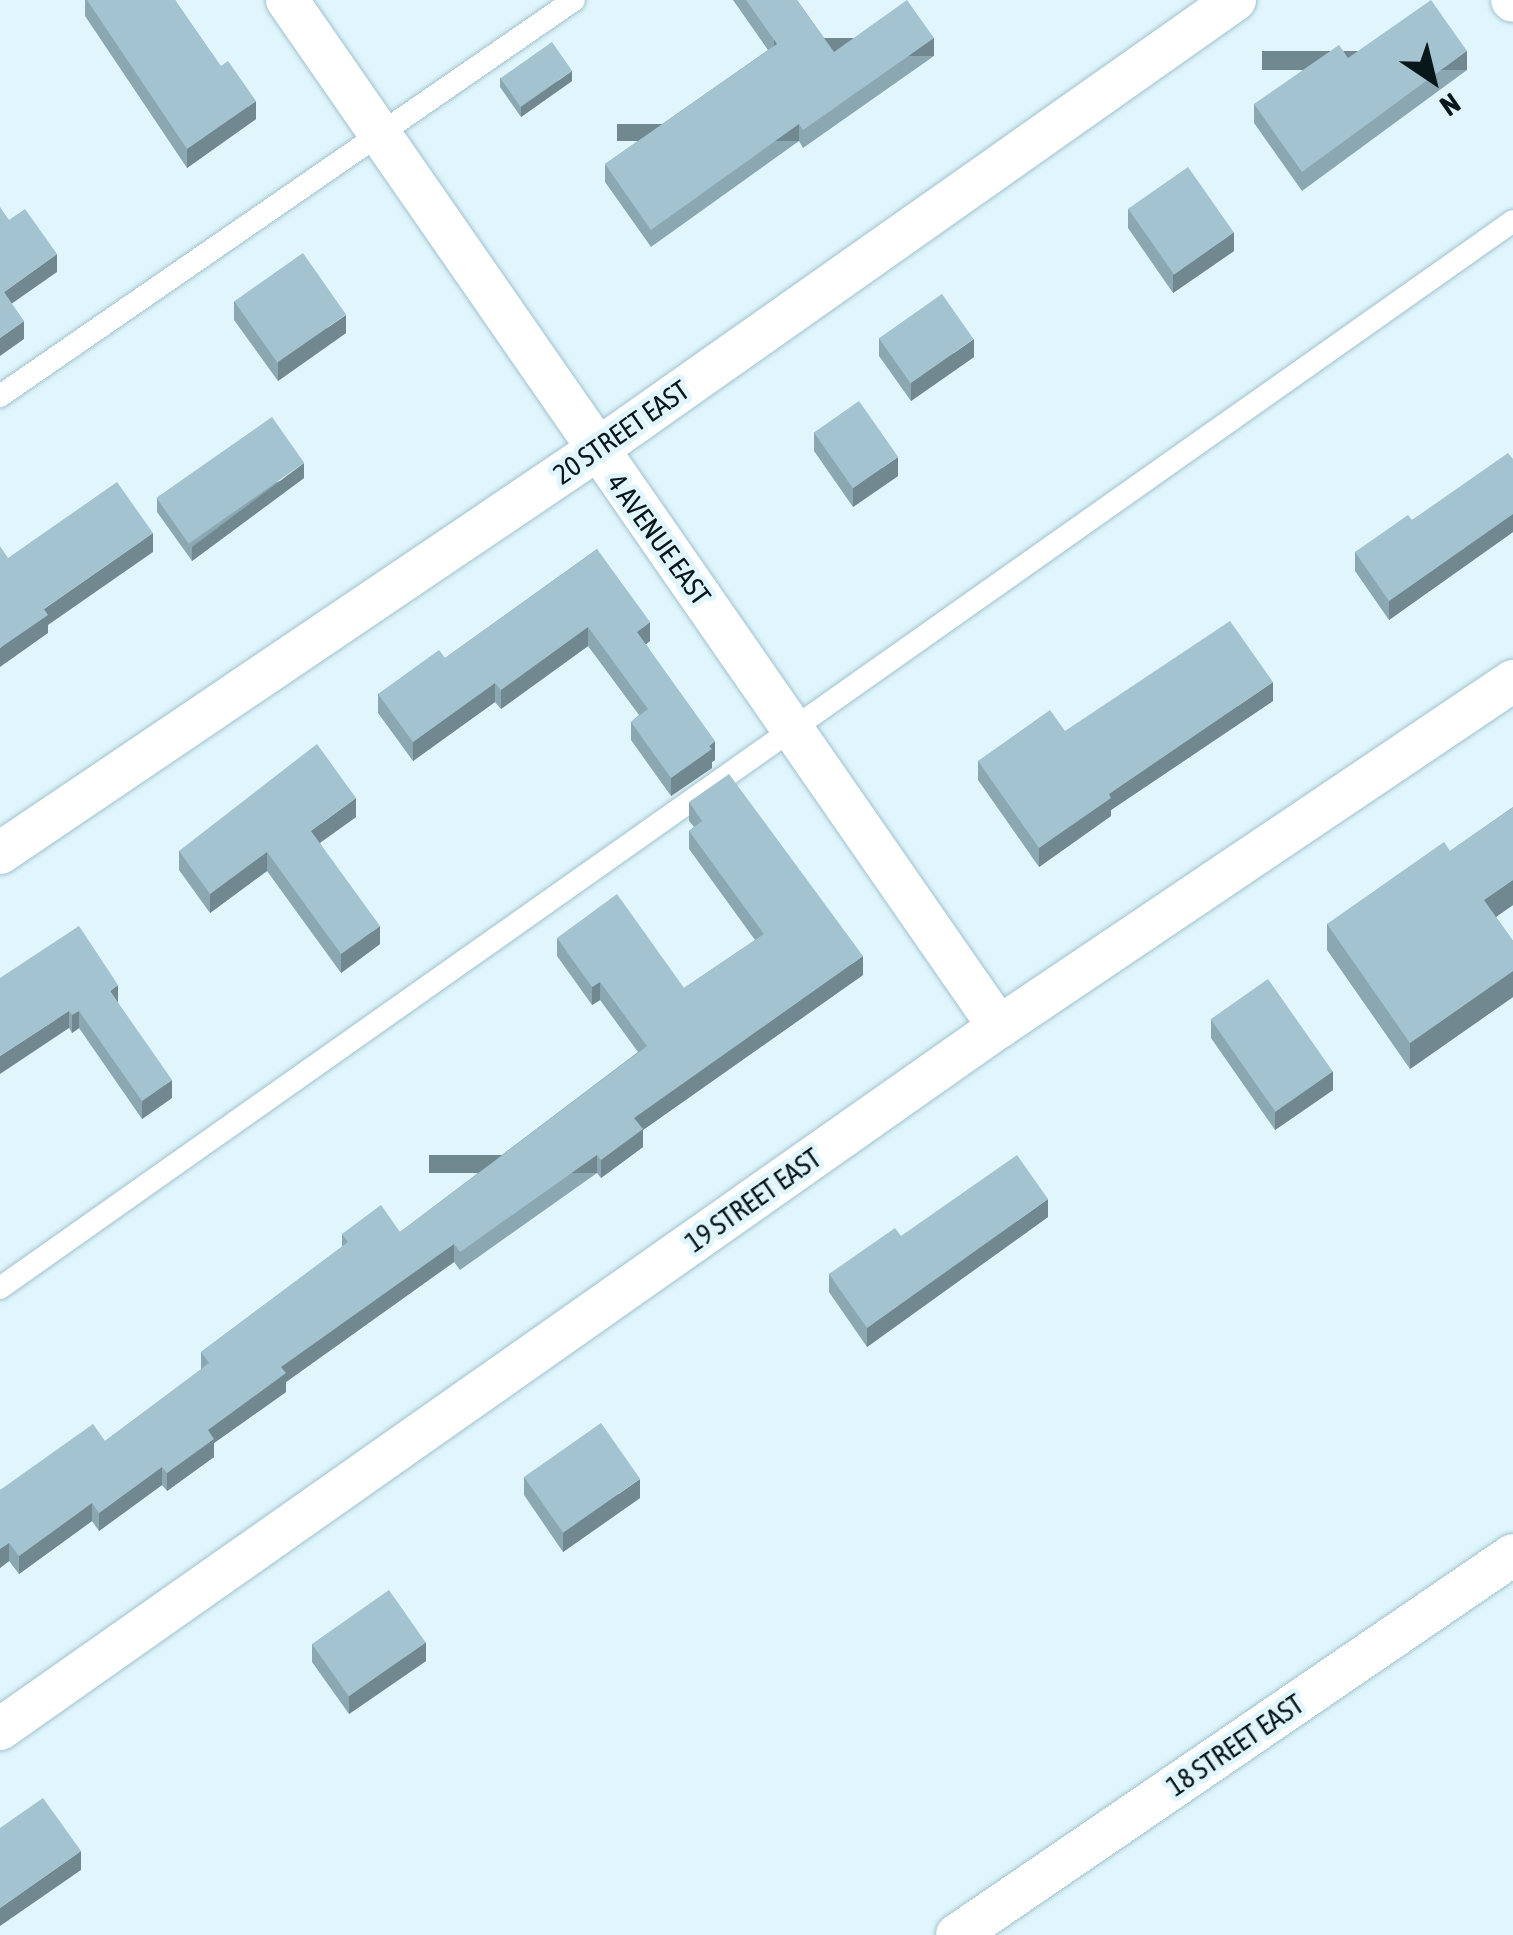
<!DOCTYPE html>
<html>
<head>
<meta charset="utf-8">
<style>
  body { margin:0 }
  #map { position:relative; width:1513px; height:1935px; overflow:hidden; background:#e0f5fc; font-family:"Asap Condensed",sans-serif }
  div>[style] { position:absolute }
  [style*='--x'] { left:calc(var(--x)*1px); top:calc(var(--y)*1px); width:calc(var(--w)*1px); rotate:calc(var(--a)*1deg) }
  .roads { filter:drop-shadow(0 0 2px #a1c2ce) drop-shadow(0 0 2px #a1c2ce) }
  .service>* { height:22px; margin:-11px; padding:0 11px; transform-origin:11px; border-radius:11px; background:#fff }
  .minor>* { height:42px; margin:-21px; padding:0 21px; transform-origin:21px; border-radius:21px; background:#fff }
  .wall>* { inset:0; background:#8ba8b2 }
  .shaded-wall>* { inset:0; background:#718891; transform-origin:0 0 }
  .building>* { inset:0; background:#a2c3cf; transform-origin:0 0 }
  span { translate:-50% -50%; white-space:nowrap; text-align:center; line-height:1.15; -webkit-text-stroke:10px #e0f5fc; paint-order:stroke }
  .street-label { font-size:28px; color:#09161a }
  .north { position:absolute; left:1383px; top:30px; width:100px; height:100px; -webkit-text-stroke:8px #e0f5fc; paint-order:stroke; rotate:145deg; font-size:28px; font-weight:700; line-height:40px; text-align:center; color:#09161a }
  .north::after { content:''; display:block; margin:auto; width:35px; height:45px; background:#09161a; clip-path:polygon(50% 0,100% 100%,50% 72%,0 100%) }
</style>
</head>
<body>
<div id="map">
  <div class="roads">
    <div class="service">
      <i style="--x:0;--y:396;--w:697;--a:-34.6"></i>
      <i style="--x:0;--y:1288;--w:1851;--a:-35.19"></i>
    </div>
    <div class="minor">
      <i style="--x:287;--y:0;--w:1250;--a:55.27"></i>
      <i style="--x:1512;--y:0;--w:1;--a:45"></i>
      <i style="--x:0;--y:853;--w:718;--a:-34.04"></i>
      <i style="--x:595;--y:451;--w:783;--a:-35.17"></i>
      <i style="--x:0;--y:1729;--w:1221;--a:-35.1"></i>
      <i style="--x:999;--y:1027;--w:620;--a:-33.95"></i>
      <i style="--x:957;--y:1935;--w:673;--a:-34.35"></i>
    </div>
  </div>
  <div class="wall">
    <i style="clip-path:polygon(85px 0,175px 0,256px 119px,187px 168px,85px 16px)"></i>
    <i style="clip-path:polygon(733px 0,797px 0,834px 52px,934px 56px,803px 148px,799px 141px,651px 247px,605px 182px,605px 164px,768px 50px)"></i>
    <i style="clip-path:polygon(1348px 58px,1467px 70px,1302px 191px,1254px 123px,1254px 104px)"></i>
    <i style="clip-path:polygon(500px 78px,572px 81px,521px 117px,500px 87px)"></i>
    <i style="clip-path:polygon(1128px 209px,1234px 251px,1173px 293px,1128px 228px)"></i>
    <i style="clip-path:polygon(234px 301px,346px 333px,278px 381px,234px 320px)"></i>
    <i style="clip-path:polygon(879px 338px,974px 357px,911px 401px,879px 356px)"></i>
    <i style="clip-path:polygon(814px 432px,898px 476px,853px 507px,814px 451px)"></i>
    <i style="clip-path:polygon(1513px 459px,1513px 532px,1389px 620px,1355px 571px,1355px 552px,1412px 520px)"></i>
    <i style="clip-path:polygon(304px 478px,192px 561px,157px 512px,157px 498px)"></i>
    <i style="clip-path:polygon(597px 549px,650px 641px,646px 644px,715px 760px,712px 762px,712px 768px,671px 796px,631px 740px,631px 722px,639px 715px,588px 646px,501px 709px,495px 702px,413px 761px,378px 713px,378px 694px,445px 658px)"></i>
    <i style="clip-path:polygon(1273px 701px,1111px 810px,1111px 816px,1039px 867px,978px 780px,978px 761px,1065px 731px)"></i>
    <i style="clip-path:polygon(689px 802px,863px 975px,643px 1130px,643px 1147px,601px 1178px,597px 1173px,460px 1270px,454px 1262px,286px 1382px,286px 1392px,214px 1443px,214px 1457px,167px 1491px,162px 1485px,99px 1531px,92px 1521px,19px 1574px,9px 1561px,0 1568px,0 1490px,105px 1441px,201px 1370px,201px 1352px,342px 1247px,342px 1234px,400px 1232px,638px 1052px,600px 1000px,592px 1005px,557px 956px,557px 938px,684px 988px,755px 940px,689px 849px,689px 831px,694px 827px,689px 821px)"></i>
    <i style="clip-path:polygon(1513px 807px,1513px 905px,1496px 917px,1513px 941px,1513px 997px,1410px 1069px,1327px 950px,1327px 924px,1450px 851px)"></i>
    <i style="clip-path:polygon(356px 817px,320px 843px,380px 944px,341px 973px,267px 871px,210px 913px,179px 870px,179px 851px)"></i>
    <i style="clip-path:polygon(0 978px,118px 1003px,172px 1098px,142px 1119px,79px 1028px,72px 1033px,69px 1028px)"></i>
    <i style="clip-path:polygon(1211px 1019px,1333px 1090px,1275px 1130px,1211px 1038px)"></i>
    <i style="clip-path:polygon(1048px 1217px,867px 1347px,829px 1292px,829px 1274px,901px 1236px)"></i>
    <i style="clip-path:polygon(524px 1477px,640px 1498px,563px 1552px,524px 1495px)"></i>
    <i style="clip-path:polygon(312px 1644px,426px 1661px,349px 1714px,312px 1662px)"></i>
  </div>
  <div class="shaded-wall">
    <i style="left:934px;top:38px;width:18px;height:160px;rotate:90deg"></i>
    <i style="left:1467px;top:51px;width:19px;height:205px;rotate:90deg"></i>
    <i style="clip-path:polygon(572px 71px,572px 81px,521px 117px,521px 107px)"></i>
    <i style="clip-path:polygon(256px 101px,256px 119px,187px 168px,187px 149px)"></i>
    <i style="left:799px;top:124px;width:17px;height:182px;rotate:90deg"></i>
    <i style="clip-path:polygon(1234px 232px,1234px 251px,1173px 293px,1173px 275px)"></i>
    <i style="clip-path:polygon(57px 254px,57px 272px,4px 309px,4px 292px)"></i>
    <i style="clip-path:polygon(346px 315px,346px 333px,278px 381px,278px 362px)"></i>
    <i style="clip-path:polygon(24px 321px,24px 339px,0 356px,0 338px)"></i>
    <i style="clip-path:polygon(974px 339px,974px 357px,911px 401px,911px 383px)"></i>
    <i style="clip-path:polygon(898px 457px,898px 476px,853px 507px,853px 488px)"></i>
    <i style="clip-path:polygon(304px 463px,304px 478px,192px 561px,192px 547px)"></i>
    <i style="clip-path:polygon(1513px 514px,1513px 532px,1389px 620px,1389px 601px)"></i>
    <i style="clip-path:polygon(153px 533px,153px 552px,48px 625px,48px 633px,0 667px,0 648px,44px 609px)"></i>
    <i style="clip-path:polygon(650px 622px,650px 641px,637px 651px,637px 632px)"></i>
    <i style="clip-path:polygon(588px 627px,588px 646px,501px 709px,501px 690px)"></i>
    <i style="clip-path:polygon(1273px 682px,1273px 701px,1111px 810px,1111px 816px,1039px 867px,1039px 848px,1109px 794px)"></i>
    <i style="clip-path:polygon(495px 683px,495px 702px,413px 761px,413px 742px)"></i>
    <i style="clip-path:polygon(715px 741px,715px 760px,712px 762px,712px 768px,671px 796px,671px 778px)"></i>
    <i style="clip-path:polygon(356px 798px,356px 817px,311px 849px,311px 831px)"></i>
    <i style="clip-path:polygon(267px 852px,267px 871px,210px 913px,210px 894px)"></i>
    <i style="clip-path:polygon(1513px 880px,1513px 905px,1484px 925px,1484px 900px)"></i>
    <i style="clip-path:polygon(380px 926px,380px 944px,341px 973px,341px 954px)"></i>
    <i style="clip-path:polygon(863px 956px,863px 975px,643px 1130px,643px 1147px,601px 1178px,601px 1160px,634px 1118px)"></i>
    <i style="clip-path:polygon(1513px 971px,1513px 997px,1410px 1069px,1410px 1043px)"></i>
    <i style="clip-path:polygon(600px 982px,600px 1000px,592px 1005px,592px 987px)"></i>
    <i style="clip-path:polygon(118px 985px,118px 1003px,110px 991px)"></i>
    <i style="clip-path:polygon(69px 1011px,69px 1028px,0 1074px,0 1056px)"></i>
    <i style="clip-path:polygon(79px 1011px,79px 1028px,72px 1033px,72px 1015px)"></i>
    <i style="clip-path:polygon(1333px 1071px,1333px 1090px,1275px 1130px,1275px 1111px)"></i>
    <i style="clip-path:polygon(172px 1080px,172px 1098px,142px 1119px,142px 1101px)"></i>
    <i style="left:597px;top:1155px;width:18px;height:168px;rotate:90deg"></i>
    <i style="clip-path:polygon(1048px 1199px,1048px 1217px,867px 1347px,867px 1328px)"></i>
    <i style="clip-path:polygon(454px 1244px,454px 1262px,286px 1382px,286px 1392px,214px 1443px,214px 1457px,167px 1491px,167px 1473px,208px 1430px,281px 1367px)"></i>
    <i style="clip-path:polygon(162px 1467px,162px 1485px,99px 1531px,99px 1513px)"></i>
    <i style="clip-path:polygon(640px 1479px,640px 1498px,563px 1552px,563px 1533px)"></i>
    <i style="clip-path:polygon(92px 1503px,92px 1521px,19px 1574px,19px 1556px)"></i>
    <i style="clip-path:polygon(9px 1543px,9px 1561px,0 1568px,0 1549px)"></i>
    <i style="clip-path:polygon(426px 1642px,426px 1661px,349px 1714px,349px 1696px)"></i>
    <i style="clip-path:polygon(81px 1851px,81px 1870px,0 1926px,0 1908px)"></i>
  </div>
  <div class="building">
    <i style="clip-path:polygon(87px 0,175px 0,221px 66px,228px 61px,256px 101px,187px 149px)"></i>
    <i style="clip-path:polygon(746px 0,797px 0,834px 52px,907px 0,934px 38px,803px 130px,799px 124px,651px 230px,605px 164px,777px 44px)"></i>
    <i style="clip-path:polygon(1431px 0,1467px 51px,1302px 172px,1254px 104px,1339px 45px,1348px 58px)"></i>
    <i style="left:552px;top:42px;width:35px;height:63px;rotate:55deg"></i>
    <i style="left:1188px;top:167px;width:80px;height:73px;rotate:55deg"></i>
    <i style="clip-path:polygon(0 207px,9px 220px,25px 209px,57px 254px,4px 292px,24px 321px,0 338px)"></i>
    <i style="left:303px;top:253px;width:75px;height:84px;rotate:55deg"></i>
    <i style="left:942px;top:294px;width:55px;height:77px;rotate:55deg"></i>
    <i style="left:859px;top:401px;width:68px;height:55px;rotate:55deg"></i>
    <i style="left:272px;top:417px;width:56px;height:141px;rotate:55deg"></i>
    <i style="clip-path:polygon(1508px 453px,1513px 459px,1513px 514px,1389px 601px,1355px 552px,1408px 515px,1412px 520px)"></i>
    <i style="clip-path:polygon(117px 482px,153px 533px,44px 609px,48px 615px,0 648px,0 546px,8px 558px)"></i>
    <i style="clip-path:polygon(597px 549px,650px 622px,637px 632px,715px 741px,709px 746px,712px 749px,671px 778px,631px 722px,648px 709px,588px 627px,501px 690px,495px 683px,413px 742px,378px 694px,439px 650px,445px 658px)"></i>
    <i style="clip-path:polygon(1230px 621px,1273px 682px,1109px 794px,1111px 798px,1039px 848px,978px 761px,1050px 710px,1065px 731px)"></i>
    <i style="clip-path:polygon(317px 744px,356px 798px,311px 831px,380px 926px,341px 954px,267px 852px,210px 894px,179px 851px)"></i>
    <i style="clip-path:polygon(729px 774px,863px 956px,634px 1118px,643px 1129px,601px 1160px,597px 1155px,460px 1252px,454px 1244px,281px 1367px,286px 1373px,208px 1430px,214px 1439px,167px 1473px,162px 1467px,99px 1513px,92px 1503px,19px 1556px,9px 1543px,0 1549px,0 1490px,93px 1424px,105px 1441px,209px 1363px,201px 1352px,348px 1242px,342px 1234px,381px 1205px,400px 1232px,647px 1046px,600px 982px,592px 987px,557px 938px,617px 894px,684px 988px,764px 934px,689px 831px,702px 821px,689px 802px)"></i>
    <i style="clip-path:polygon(1513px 807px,1513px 880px,1484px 900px,1513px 941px,1513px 971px,1410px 1043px,1327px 924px,1444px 842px,1450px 851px)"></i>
    <i style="clip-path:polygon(79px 926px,118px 985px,110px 991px,172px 1080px,142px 1101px,79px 1011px,72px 1015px,69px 1011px,0 1056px,0 978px)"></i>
    <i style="left:1268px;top:979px;width:113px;height:70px;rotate:55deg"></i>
    <i style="clip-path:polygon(1017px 1155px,1048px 1199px,867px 1328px,829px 1274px,895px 1228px,901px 1236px)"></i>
    <i style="left:601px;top:1423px;width:68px;height:94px;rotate:55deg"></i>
    <i style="left:389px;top:1590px;width:64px;height:94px;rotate:55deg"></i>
    <i style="clip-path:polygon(43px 1798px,81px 1851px,0 1908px,0 1828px)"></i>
  </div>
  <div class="street-label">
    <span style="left:621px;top:432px;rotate:-35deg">20 STREET EAST</span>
    <span style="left:659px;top:539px;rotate:54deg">4 AVENUE EAST</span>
    <span style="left:753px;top:1200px;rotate:-35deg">19 STREET EAST</span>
    <span style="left:1235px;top:1745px;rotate:-34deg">18 STREET EAST</span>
  </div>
  <div class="north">N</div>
</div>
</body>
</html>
